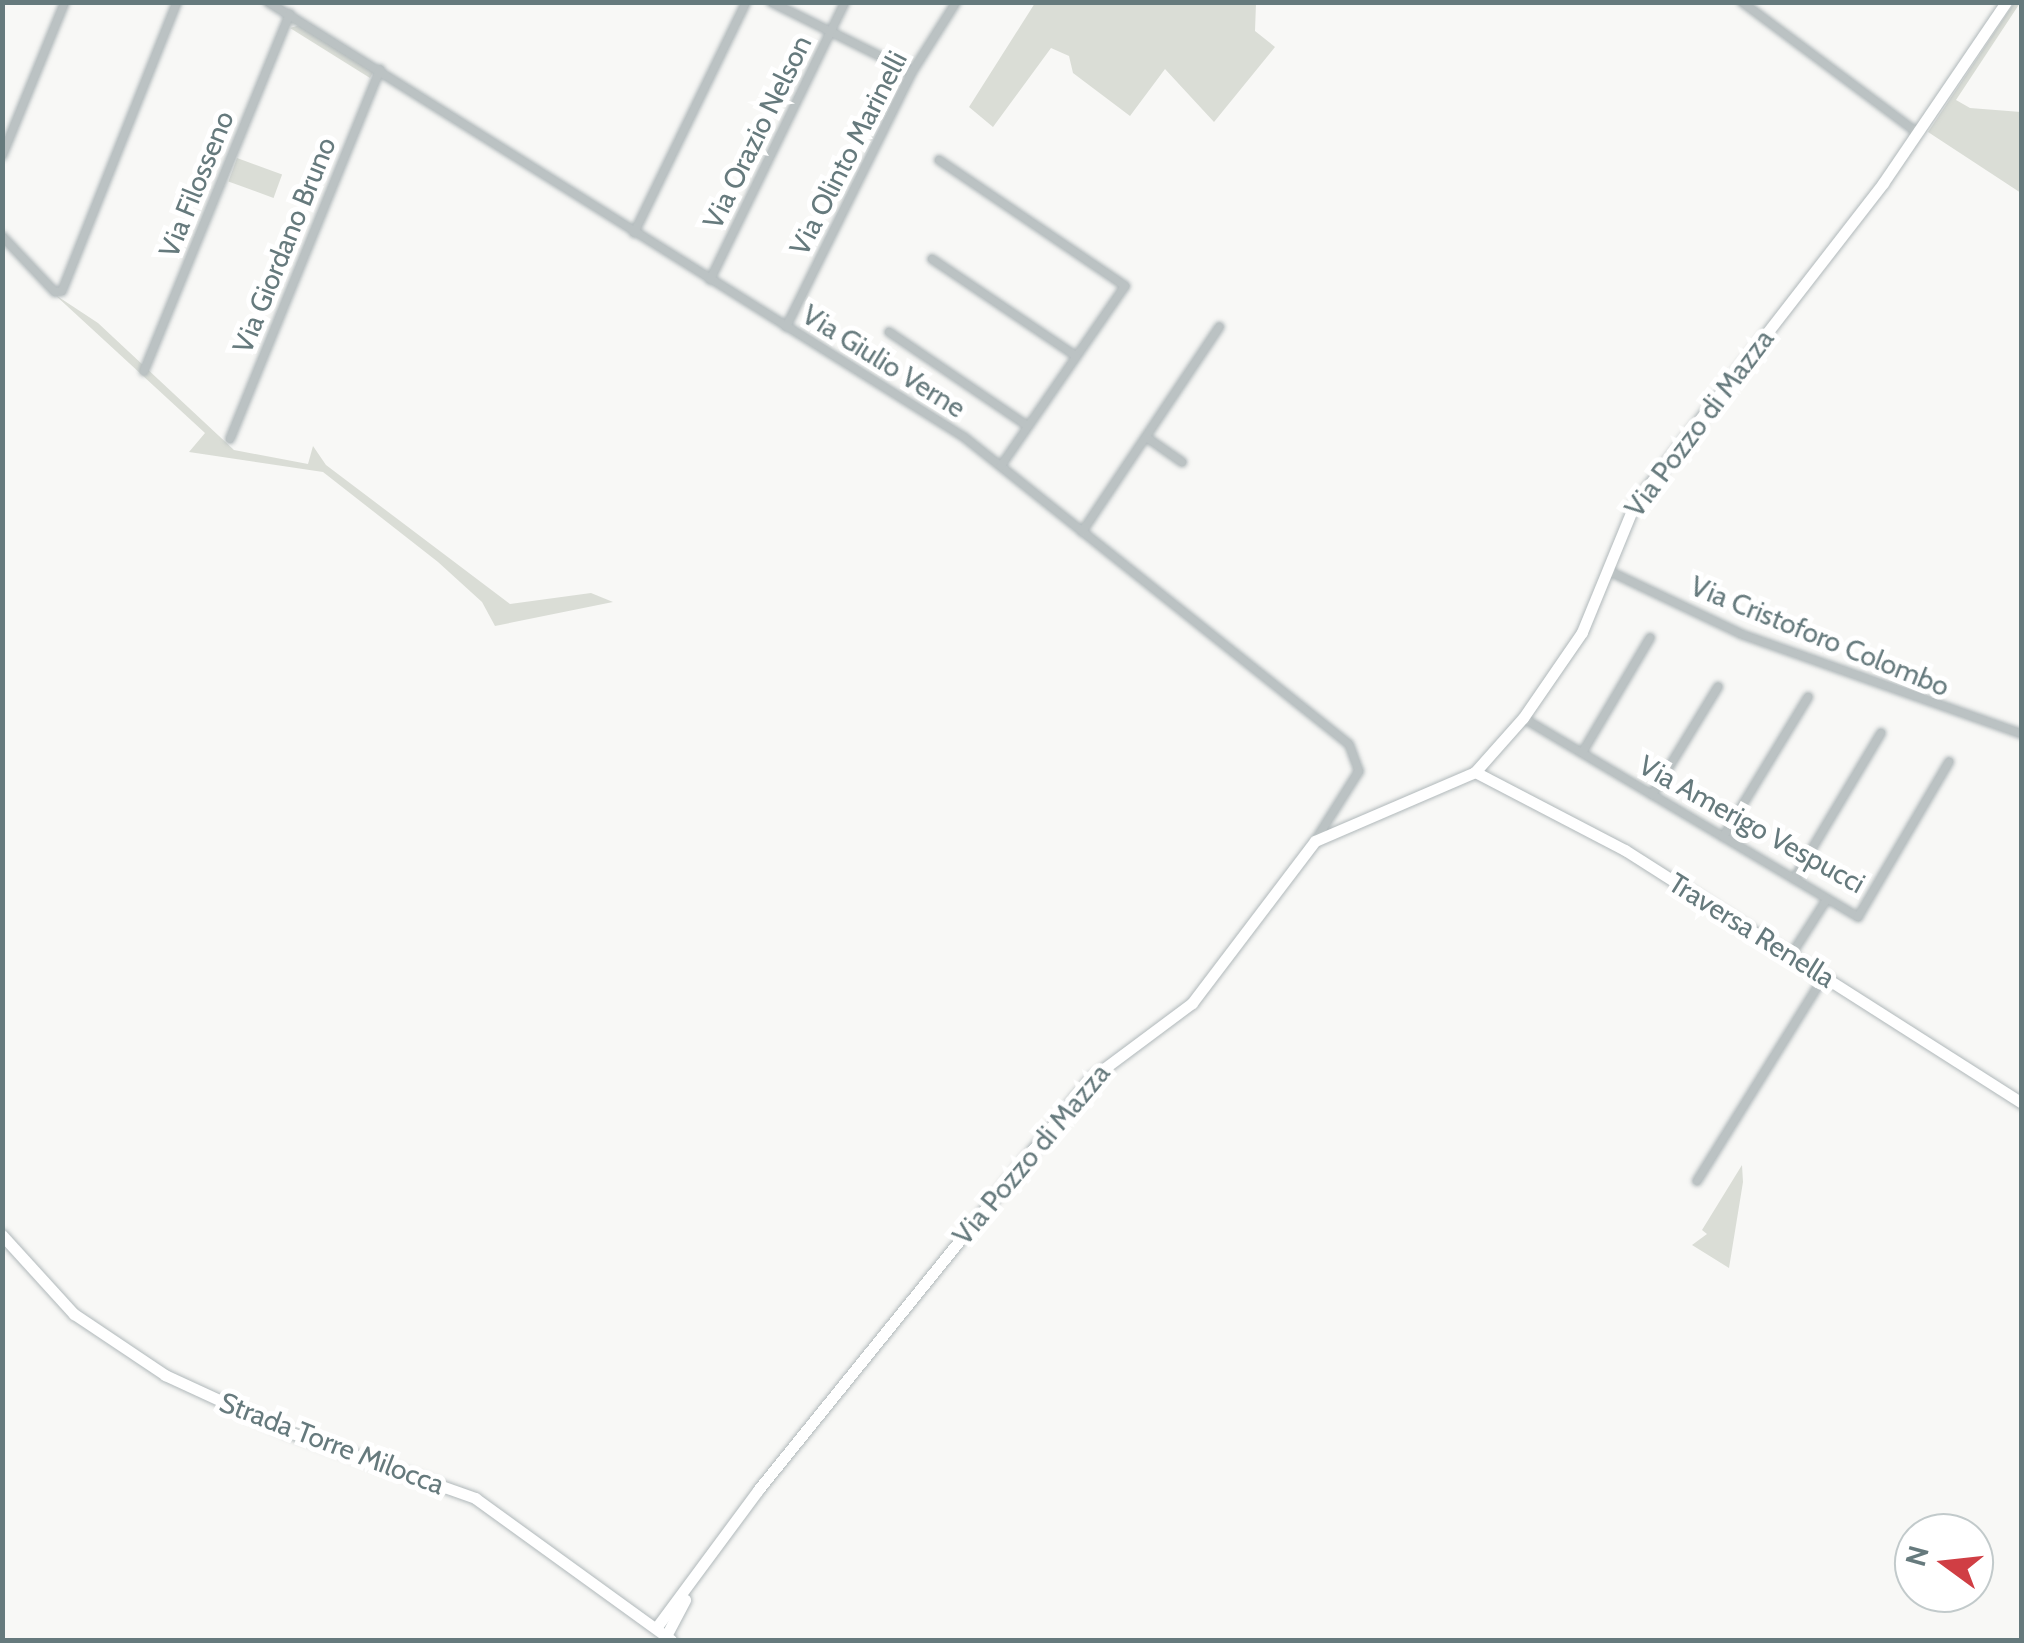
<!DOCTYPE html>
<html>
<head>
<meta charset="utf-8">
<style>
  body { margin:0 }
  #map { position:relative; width:2024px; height:1643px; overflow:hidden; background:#f8f8f6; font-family:Cabin,sans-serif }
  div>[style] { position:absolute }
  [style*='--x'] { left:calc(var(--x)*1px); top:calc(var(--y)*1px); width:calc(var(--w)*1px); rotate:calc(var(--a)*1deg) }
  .green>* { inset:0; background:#daddd6; transform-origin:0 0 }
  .roads { filter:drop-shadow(0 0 2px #b0b8ba) drop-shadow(0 0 2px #b0b8ba) }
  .street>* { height:8px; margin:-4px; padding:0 4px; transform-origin:4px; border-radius:4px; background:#bbc2c3 }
  .secondary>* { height:11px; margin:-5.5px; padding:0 5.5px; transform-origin:5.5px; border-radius:5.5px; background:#fff }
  span { translate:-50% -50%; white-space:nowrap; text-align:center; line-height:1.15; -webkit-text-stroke:10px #fff; paint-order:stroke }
  .street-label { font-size:28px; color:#667a7d }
  .frame { position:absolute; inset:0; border:5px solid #667a7d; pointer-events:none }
  .north { position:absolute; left:1894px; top:1513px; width:100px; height:100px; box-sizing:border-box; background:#fff; border:2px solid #c2cacb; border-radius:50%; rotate:285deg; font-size:28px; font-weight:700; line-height:40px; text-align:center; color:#667a7d }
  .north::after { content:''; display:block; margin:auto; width:35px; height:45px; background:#d03e44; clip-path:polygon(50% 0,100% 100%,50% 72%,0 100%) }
</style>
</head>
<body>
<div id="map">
  <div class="green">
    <i style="clip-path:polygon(1035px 3px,1256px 3px,1255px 31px,1275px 47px,1214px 122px,1165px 69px,1130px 116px,1073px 73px,1069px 56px,1051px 48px,993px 127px,969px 107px)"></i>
    <i style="clip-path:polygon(2014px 3px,2020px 3px,1956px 100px,1970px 108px,2021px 112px,2021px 193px,1928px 132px)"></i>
    <i style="clip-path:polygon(300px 25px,373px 72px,370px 78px,290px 28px)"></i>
    <i style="left:237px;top:158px;width:48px;height:25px;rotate:20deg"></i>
    <i style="clip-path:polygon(54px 294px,98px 323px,234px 450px,308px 464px,313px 446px,326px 465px,510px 604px,591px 593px,613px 602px,495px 626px,482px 602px,438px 562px,323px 472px,189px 452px,205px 433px)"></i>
    <i style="clip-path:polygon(1742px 1165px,1743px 1182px,1729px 1268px,1692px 1245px,1707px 1234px,1702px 1230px)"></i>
  </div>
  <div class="roads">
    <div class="street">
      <i style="--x:268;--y:2;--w:821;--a:32.01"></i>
      <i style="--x:964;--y:437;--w:492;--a:38.6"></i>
      <i style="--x:1349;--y:744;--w:29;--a:70"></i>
      <i style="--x:1359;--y:771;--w:83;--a:122.2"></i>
      <i style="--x:771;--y:2;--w:157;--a:26.4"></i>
      <i style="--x:1742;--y:2;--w:219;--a:36.7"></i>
      <i style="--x:2;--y:156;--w:166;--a:-67.8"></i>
      <i style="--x:939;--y:160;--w:225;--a:34.1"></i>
      <i style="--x:1125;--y:286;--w:219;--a:124.6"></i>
      <i style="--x:634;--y:233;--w:257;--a:-64.1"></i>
      <i style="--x:2;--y:236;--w:77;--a:46.6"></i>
      <i style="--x:55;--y:292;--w:7;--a:-8"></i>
      <i style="--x:62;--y:291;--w:311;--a:-68.3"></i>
      <i style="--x:932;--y:259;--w:174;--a:34"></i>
      <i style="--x:710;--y:280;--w:309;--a:-64.1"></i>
      <i style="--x:786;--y:327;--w:284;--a:-63.7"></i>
      <i style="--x:912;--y:72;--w:83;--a:-57.8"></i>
      <i style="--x:889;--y:332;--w:168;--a:34.1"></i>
      <i style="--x:144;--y:371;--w:386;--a:-67.8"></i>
      <i style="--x:1146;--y:437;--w:44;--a:34.8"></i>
      <i style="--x:230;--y:439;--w:399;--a:-67.9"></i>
      <i style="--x:1082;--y:532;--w:247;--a:-56.2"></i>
      <i style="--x:1607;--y:570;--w:148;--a:25.5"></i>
      <i style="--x:1741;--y:634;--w:298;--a:19.6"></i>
      <i style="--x:1523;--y:718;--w:390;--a:30.7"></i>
      <i style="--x:1858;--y:917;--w:180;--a:-59.6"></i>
      <i style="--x:1582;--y:753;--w:134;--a:-59.4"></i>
      <i style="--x:1652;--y:795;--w:127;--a:-58.6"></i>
      <i style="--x:1723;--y:837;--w:164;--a:-58.7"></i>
      <i style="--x:1794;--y:879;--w:170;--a:-59.2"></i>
      <i style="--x:1791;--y:955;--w:67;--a:-57.3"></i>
      <i style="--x:1697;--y:1181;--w:241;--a:-58.2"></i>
    </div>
    <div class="secondary">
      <i style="--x:1475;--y:772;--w:169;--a:27.5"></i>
      <i style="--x:1625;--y:850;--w:471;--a:32.5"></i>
      <i style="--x:2;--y:1235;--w:107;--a:47.7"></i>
      <i style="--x:74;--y:1314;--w:110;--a:33.8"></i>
      <i style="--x:165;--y:1375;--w:133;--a:24.8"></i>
      <i style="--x:286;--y:1431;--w:201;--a:19.5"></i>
      <i style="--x:475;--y:1498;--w:242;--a:35.9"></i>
      <i style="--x:656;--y:1628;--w:172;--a:-53.5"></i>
      <i style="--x:758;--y:1490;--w:528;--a:-51.07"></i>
      <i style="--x:1090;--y:1079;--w:127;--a:-36.7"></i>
      <i style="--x:1192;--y:1003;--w:203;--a:-52.8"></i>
      <i style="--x:1315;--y:841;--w:174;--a:-23.3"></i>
      <i style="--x:1475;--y:772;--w:72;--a:-48.4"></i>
      <i style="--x:1523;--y:718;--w:104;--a:-55.5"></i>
      <i style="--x:1582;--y:632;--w:139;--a:-67.7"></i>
      <i style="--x:1635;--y:503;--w:405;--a:-52.2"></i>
      <i style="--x:1883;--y:183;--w:219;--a:-55.8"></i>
      <i style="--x:666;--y:1636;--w:41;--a:-62.2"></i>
    </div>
  </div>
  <div class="street-label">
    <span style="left:757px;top:132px;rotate:-64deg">Via Orazio Nelson</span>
    <span style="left:848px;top:153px;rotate:-63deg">Via Olinto Marinelli</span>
    <span style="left:196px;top:184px;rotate:-68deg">Via Filosseno</span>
    <span style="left:284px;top:245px;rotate:-68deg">Via Giordano Bruno</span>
    <span style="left:884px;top:361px;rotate:32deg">Via Giulio Verne</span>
    <span style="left:1699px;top:423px;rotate:-53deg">Via Pozzo di Mazza</span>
    <span style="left:1820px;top:636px;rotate:22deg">Via Cristoforo Colombo</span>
    <span style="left:1752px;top:824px;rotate:29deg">Via Amerigo Vespucci</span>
    <span style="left:1752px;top:930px;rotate:32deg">Traversa Renella</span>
    <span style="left:1031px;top:1154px;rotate:-50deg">Via Pozzo di Mazza</span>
    <span style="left:332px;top:1443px;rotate:21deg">Strada Torre Milocca</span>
  </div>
  <div class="frame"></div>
  <div class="north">N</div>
</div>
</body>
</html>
